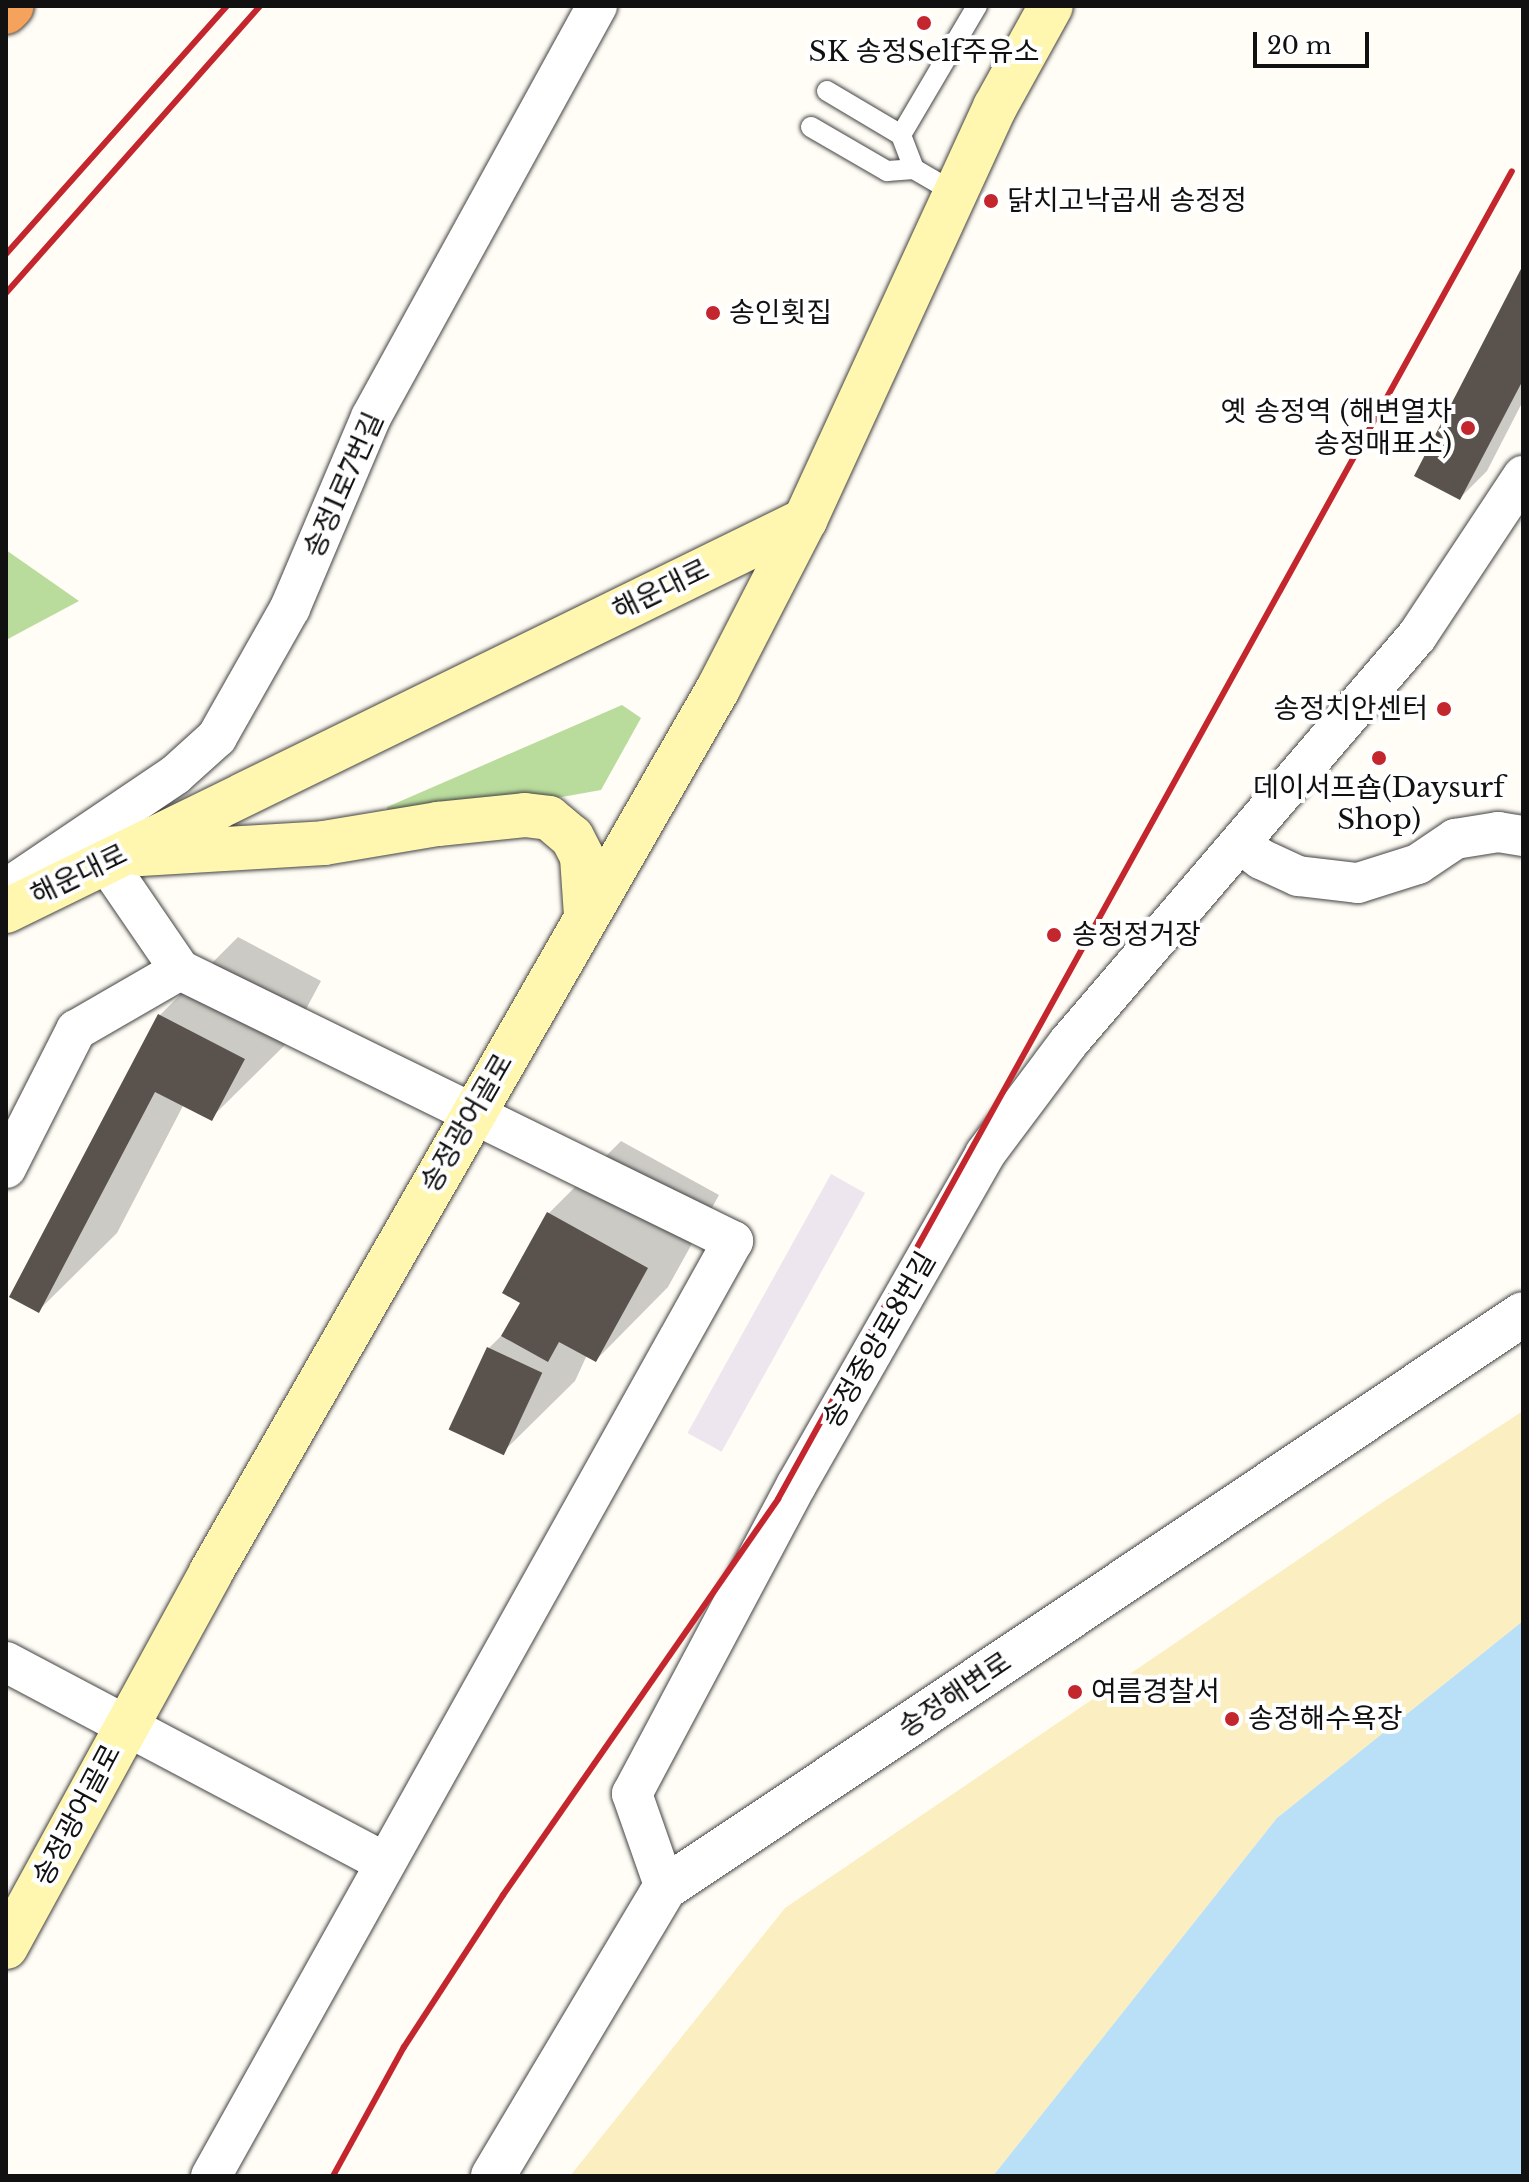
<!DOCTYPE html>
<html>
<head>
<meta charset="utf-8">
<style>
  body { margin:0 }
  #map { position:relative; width:1529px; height:2182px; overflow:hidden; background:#fffdf5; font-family:"Libre Baskerville","Noto Sans KR",serif }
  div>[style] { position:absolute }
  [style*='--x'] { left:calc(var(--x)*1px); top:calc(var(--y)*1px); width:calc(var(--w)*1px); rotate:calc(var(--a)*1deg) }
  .industrial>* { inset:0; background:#eee6ef; transform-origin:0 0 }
  .forest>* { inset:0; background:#b9dc9c }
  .sand>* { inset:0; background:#fbeec1 }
  .water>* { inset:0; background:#b9e0f7 }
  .shadow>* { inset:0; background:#0003 }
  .building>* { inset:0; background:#5a524d; transform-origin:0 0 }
  .roads { filter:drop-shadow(0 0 2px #444) drop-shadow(0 0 2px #444) }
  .service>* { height:20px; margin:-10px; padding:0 10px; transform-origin:10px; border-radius:10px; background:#fff }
  .minor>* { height:40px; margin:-20px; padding:0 20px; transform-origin:20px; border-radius:20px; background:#fff }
  .tertiary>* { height:44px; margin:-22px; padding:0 22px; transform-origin:22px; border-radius:22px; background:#fff }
  .secondary>* { height:44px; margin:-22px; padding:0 22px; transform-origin:22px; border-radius:22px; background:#fff6b0 }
  .motorway>* { height:44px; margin:-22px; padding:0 22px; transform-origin:22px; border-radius:22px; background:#f5a25d }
  .rail>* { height:6px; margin:-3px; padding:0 3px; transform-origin:3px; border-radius:3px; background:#c4262e }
  .dots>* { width:22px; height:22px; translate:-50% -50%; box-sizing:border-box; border:4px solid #fff; border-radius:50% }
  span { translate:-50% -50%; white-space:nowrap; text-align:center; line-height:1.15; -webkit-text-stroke:8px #fff; paint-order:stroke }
  .poi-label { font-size:28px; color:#111 }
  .left { translate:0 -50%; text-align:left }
  .right { translate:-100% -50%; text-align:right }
  .street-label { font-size:28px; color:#111 }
  .frame { position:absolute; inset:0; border:8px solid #111; pointer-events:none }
  .scale { position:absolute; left:1253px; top:32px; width:116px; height:36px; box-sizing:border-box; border:4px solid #111; border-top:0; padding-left:10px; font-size:24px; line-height:28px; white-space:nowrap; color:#111; -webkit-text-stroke:6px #fff; paint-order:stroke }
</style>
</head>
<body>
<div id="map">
  <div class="industrial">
    <i style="left:831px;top:1174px;width:39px;height:296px;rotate:29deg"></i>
  </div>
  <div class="forest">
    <i style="clip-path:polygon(6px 550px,79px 601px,6px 640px)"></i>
    <i style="clip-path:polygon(622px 705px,641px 718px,601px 790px,545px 800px,388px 814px,387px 807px)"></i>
  </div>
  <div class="sand">
    <i style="clip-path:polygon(1523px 1411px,1523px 1621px,1277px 1818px,993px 2176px,570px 2176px,785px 1908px,1380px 1504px)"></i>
  </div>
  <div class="water">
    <i style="clip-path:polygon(1523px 1621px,1523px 2176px,993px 2176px,1277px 1818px)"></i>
  </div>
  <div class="shadow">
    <i style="clip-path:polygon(1523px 269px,1523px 401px,1487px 471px,1460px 498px)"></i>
    <i style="clip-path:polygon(238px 937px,321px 981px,289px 1041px,211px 1118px,184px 1104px,117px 1233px,39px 1310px,12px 1297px,160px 1015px)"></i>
    <i style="clip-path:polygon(621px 1141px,719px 1195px,668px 1287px,596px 1360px,587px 1355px,575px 1381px,502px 1453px,489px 1348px,507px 1330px,523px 1302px,549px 1213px)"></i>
  </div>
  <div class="building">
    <i style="clip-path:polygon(1523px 265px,1523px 380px,1460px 500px,1414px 476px)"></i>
    <i style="clip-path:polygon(158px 1014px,245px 1059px,212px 1121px,155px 1092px,39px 1313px,9px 1297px)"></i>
    <i style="clip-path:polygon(547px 1212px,648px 1268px,596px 1362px,559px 1342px,548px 1362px,501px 1336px,520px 1303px,502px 1293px)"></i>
    <i style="left:487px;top:1347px;width:61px;height:91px;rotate:25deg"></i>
  </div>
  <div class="roads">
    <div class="service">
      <i style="--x:827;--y:91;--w:86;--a:30.7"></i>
      <i style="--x:901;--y:135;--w:36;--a:69"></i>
      <i style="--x:914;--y:169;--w:48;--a:30.3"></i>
      <i style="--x:811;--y:127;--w:88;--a:30.1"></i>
      <i style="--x:887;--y:171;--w:27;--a:-4"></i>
      <i style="--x:901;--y:135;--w:150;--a:-59.5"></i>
    </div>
    <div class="minor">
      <i style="--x:1241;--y:844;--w:25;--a:37"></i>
      <i style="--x:1261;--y:859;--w:41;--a:24.7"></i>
      <i style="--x:1298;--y:876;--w:60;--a:6.7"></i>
      <i style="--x:1358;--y:883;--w:63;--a:-17.6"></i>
      <i style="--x:1418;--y:864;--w:45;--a:-34"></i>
      <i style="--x:1455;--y:839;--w:44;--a:-9.2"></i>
      <i style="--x:1498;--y:832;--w:25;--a:9"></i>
      <i style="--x:6;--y:889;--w:204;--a:-34"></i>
      <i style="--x:175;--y:775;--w:57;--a:-42.1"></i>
      <i style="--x:217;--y:737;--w:148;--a:-60.5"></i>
      <i style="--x:290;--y:608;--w:207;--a:-67"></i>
      <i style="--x:371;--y:417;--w:469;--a:-61.2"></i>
      <i style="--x:180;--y:970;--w:616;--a:26.11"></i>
      <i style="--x:733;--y:1241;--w:1071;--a:119.17"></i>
      <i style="--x:6;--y:1168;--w:155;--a:-63.1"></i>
      <i style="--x:76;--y:1030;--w:120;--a:-30"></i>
      <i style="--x:180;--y:970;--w:131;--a:-124.4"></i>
      <i style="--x:6;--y:1662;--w:428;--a:27.9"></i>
      <i style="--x:665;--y:1888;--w:100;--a:-109.3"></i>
      <i style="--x:632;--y:1794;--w:351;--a:-62"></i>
      <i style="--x:797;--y:1484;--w:380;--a:-60.3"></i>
      <i style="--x:985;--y:1154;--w:139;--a:-53.2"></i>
      <i style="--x:1068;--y:1043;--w:536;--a:-49.39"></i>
      <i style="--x:1417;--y:636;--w:192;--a:-56.5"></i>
    </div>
    <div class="tertiary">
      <i style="--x:493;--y:2176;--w:335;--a:-59.2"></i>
      <i style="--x:665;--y:1888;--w:1032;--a:-33.78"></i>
    </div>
    <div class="secondary">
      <i style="--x:141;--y:854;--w:183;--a:-3.4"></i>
      <i style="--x:324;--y:843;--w:116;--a:-9.5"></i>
      <i style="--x:438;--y:824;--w:87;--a:-5.9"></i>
      <i style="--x:525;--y:815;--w:24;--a:7"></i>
      <i style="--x:549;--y:818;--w:30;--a:40"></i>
      <i style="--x:572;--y:837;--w:22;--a:63"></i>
      <i style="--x:582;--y:857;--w:58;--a:86.1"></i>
      <i style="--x:6;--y:911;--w:890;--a:-26.08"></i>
      <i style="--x:6;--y:1947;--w:427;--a:-61.3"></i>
      <i style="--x:211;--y:1572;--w:1018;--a:-60.14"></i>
      <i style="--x:718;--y:689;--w:190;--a:-62.8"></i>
      <i style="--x:805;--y:520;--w:455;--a:-65.3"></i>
      <i style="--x:995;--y:107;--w:115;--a:-61"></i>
    </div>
    <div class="motorway">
      <i style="--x:6;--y:12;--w:8;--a:-45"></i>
    </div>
  </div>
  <div class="rail">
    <i style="--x:6;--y:254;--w:332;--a:-48.3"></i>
    <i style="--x:6;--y:293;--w:383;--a:-48.5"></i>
    <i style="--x:333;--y:2176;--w:147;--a:-61.2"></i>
    <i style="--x:404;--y:2047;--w:181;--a:-56.9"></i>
    <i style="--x:503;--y:1895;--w:482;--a:-55.2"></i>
    <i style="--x:778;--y:1499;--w:1517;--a:-61.07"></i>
  </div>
  <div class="dots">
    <i style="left:924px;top:23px;background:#c4262e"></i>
    <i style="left:991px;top:201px;background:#c4262e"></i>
    <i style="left:713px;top:313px;background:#c4262e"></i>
    <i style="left:1468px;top:428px;background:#c4262e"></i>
    <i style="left:1444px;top:709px;background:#c4262e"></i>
    <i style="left:1379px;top:758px;background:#c4262e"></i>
    <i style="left:1054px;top:935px;background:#c4262e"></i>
    <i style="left:1075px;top:1692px;background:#c4262e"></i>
    <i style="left:1232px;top:1719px;background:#c4262e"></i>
  </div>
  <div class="poi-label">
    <span style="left:924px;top:52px">SK 송정Self주유소</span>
    <span class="left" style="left:1007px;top:201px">닭치고낙곱새 송정정</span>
    <span class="left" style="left:729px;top:313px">송인횟집</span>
    <span class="right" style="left:1452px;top:428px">옛 송정역 (해변열차<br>송정매표소)</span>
    <span class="right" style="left:1428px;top:709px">송정치안센터</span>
    <span style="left:1379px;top:804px">데이서프숍(Daysurf<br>Shop)</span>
    <span class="left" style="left:1072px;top:935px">송정정거장</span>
    <span class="left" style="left:1091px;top:1692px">여름경찰서</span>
    <span class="left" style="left:1248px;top:1719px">송정해수욕장</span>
  </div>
  <div class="street-label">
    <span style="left:344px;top:485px;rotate:-66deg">송정1로7번길</span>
    <span style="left:661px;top:590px;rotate:-26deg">해운대로</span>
    <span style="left:79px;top:875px;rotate:-26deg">해운대로</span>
    <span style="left:467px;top:1123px;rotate:-60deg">송정광어골로</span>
    <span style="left:879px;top:1340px;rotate:-60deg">송정중앙로8번길</span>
    <span style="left:955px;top:1695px;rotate:-34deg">송정해변로</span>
    <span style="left:77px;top:1815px;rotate:-62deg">송정광어골로</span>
  </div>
  <div class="frame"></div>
  <div class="scale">20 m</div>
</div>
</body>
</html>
